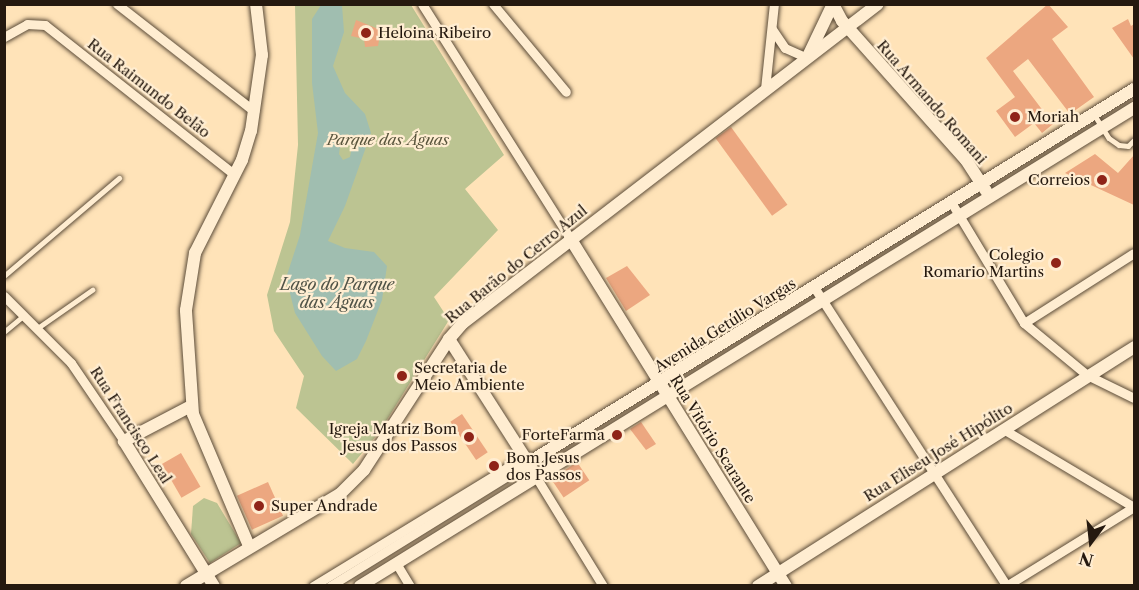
<!DOCTYPE html>
<html>
<head>
<meta charset="utf-8">
<style>
  body { margin:0 }
  #map { position:relative; width:1139px; height:590px; overflow:hidden; background:#ffe3b8; font-family:"Libre Caslon Text",serif }
  div>[style] { position:absolute }
  [style*='--x'] { left:calc(var(--x)*1px); top:calc(var(--y)*1px); width:calc(var(--w)*1px); rotate:calc(var(--a)*1deg) }
  .green>* { inset:0; background:#bcc492 }
  .water>* { inset:0; background:#a0beb0 }
  .building>* { inset:0; background:#eca780; transform-origin:0 0 }
  .roads { filter:drop-shadow(0 0 2px #5c4c39) drop-shadow(0 0 2px #5c4c39) }
  .lane>* { height:4.5px; margin:-2.25px; padding:0 2.25px; transform-origin:2.25px; border-radius:2.25px; background:#ffedd1 }
  .street>* { height:9px; margin:-4.5px; padding:0 4.5px; transform-origin:4.5px; border-radius:4.5px; background:#ffedd1 }
  .secondary>* { height:12px; margin:-6px; padding:0 6px; transform-origin:6px; border-radius:6px; background:#ffedd1 }
  .dots>* { width:16px; height:16px; translate:-50% -50%; box-sizing:border-box; border:3px solid #ffedd1; border-radius:50% }
  span { translate:-50% -50%; white-space:nowrap; text-align:center; line-height:1.15; -webkit-text-stroke:4.5px #ffedd1; paint-order:stroke }
  .poi-label { font-size:15px; color:#25190f }
  .left { translate:0 -50%; text-align:left }
  .right { translate:-100% -50%; text-align:right }
  .street-label { font-size:15px; color:#25190f }
  .park-label { font-size:15px; color:#5a553d; font-style:italic }
  .water-label { font-size:16px; color:#505347; font-style:italic }
  .frame { position:absolute; inset:0; border:6px solid #25190f; pointer-events:none }
  .north { position:absolute; left:1061px; top:512px; width:60px; height:60px; -webkit-text-stroke:4px #ffedd1; paint-order:stroke; rotate:195deg; font-size:16px; font-weight:700; line-height:24px; text-align:center; color:#25190f }
  .north::after { content:''; display:block; margin:auto; width:21px; height:27px; background:#25190f; clip-path:polygon(50% 0,100% 100%,50% 72%,0 100%) }
</style>
</head>
<body>
<div id="map">
  <div class="green">
    <i style="clip-path:polygon(295px 5px,411px 5px,504px 155px,465px 189px,498px 230px,434px 297px,449px 320px,380px 431px,353px 464px,296px 408px,304px 376px,274px 331px,267px 295px,290px 222px,298px 145px)"></i>
    <i style="clip-path:polygon(204px 498px,217px 503px,241px 543px,210px 563px,191px 534px,193px 506px)"></i>
  </div>
  <div class="water">
    <i style="clip-path:polygon(evenodd,321px 5px,342px 5px,344px 32px,333px 66px,345px 93px,365px 114px,371px 133px,345px 206px,328px 241px,345px 248px,374px 252px,387px 266px,382px 300px,366px 341px,357px 359px,336px 371px,322px 356px,295px 313px,286px 278px,300px 235px,318px 133px,312px 83px,312px 19px,321px 5px,347px 134px,353px 142px,350px 157px,343px 160px,339px 154px,341px 139px,347px 134px)"></i>
  </div>
  <div class="building">
    <i style="clip-path:polygon(1048px 4px,1068px 27px,1052px 39px,1094px 97px,1070px 114px,1028px 59px,1013px 71px,1053px 124px,1042px 133px,1034px 123px,1015px 137px,996px 111px,1015px 97px,986px 58px)"></i>
    <i style="clip-path:polygon(1128px 19px,1131px 26px,1134px 24px,1134px 59px,1112px 28px)"></i>
    <i style="clip-path:polygon(356px 20px,381px 30px,378px 46px,365px 47px,364px 39px,351px 36px)"></i>
    <i style="left:731px;top:127px;width:96px;height:19px;rotate:54deg"></i>
    <i style="clip-path:polygon(1095px 154px,1118px 173px,1134px 155px,1134px 205px,1065px 173px)"></i>
    <i style="clip-path:polygon(627px 266px,650px 295px,626px 311px,606px 278px)"></i>
    <i style="left:462px;top:414px;width:46px;height:14px;rotate:56deg"></i>
    <i style="clip-path:polygon(641px 422px,656px 444px,646px 450px,630px 429px)"></i>
    <i style="left:181px;top:453px;width:39px;height:22px;rotate:60deg"></i>
    <i style="left:577px;top:462px;width:22px;height:31px;rotate:56deg"></i>
    <i style="left:268px;top:482px;width:37px;height:34px;rotate:66deg"></i>
  </div>
  <div class="roads">
    <div class="lane">
      <i style="--x:1094;--y:114;--w:28;--a:58"></i>
      <i style="--x:1109;--y:138;--w:12;--a:35"></i>
      <i style="--x:1119;--y:145;--w:9;--a:6"></i>
      <i style="--x:1128;--y:146;--w:8;--a:-45"></i>
      <i style="--x:4;--y:276;--w:151;--a:-40.4"></i>
      <i style="--x:39;--y:327;--w:65;--a:-34.9"></i>
      <i style="--x:4;--y:332;--w:25;--a:-40"></i>
    </div>
    <div class="street">
      <i style="--x:117;--y:4;--w:174;--a:38"></i>
      <i style="--x:422;--y:4;--w:277;--a:57.7"></i>
      <i style="--x:493;--y:4;--w:114;--a:50.3"></i>
      <i style="--x:772;--y:29;--w:23;--a:56"></i>
      <i style="--x:785;--y:48;--w:24;--a:24"></i>
      <i style="--x:4;--y:37;--w:26;--a:-29"></i>
      <i style="--x:27;--y:24;--w:18;--a:3"></i>
      <i style="--x:45;--y:25;--w:241;--a:38.3"></i>
      <i style="--x:765;--y:89;--w:85;--a:-84"></i>
      <i style="--x:951;--y:202;--w:141;--a:58.9"></i>
      <i style="--x:1024;--y:323;--w:82;--a:39.5"></i>
      <i style="--x:1087;--y:375;--w:52;--a:26.1"></i>
      <i style="--x:814;--y:287;--w:356;--a:57.2"></i>
      <i style="--x:4;--y:296;--w:95;--a:45"></i>
      <i style="--x:71;--y:363;--w:94;--a:55.8"></i>
      <i style="--x:1024;--y:323;--w:130;--a:-32.5"></i>
      <i style="--x:1003;--y:429;--w:152;--a:30.8"></i>
      <i style="--x:536;--y:477;--w:128;--a:58.4"></i>
      <i style="--x:396;--y:563;--w:27;--a:59"></i>
      <i style="--x:313;--y:586;--w:247;--a:-31.4"></i>
      <i style="--x:330;--y:586;--w:233;--a:-31.8"></i>
      <i style="--x:1006;--y:586;--w:150;--a:-31.7"></i>
    </div>
    <div class="secondary">
      <i style="--x:833;--y:4;--w:19;--a:62"></i>
      <i style="--x:842;--y:21;--w:186;--a:48.3"></i>
      <i style="--x:966;--y:160;--w:37;--a:57"></i>
      <i style="--x:809;--y:54;--w:55;--a:-64.4"></i>
      <i style="--x:570;--y:238;--w:410;--a:58.2"></i>
      <i style="--x:449;--y:339;--w:154;--a:57.4"></i>
      <i style="--x:191;--y:406;--w:76;--a:152.4"></i>
      <i style="--x:124;--y:441;--w:171;--a:58.2"></i>
      <i style="--x:528;--y:463;--w:712;--a:-31.68"></i>
      <i style="--x:249;--y:546;--w:143;--a:-113"></i>
      <i style="--x:193;--y:414;--w:104;--a:-93.9"></i>
      <i style="--x:186;--y:310;--w:58;--a:-81"></i>
      <i style="--x:195;--y:253;--w:104;--a:-63.2"></i>
      <i style="--x:242;--y:160;--w:30;--a:-73"></i>
      <i style="--x:251;--y:131;--w:77;--a:-81.8"></i>
      <i style="--x:262;--y:55;--w:51;--a:-96.7"></i>
      <i style="--x:186;--y:586;--w:179;--a:-30.9"></i>
      <i style="--x:340;--y:494;--w:34;--a:-45"></i>
      <i style="--x:364;--y:470;--w:156;--a:-57"></i>
      <i style="--x:449;--y:339;--w:21;--a:-49"></i>
      <i style="--x:463;--y:323;--w:523;--a:-37.55"></i>
      <i style="--x:360;--y:586;--w:910;--a:-31.7"></i>
      <i style="--x:758;--y:586;--w:446;--a:-32.4"></i>
    </div>
  </div>
  <div class="dots">
    <i style="left:366px;top:33px;background:#8f2418"></i>
    <i style="left:1015px;top:117px;background:#8f2418"></i>
    <i style="left:1102px;top:180px;background:#8f2418"></i>
    <i style="left:1056px;top:263px;background:#8f2418"></i>
    <i style="left:402px;top:376px;background:#8f2418"></i>
    <i style="left:617px;top:435px;background:#8f2418"></i>
    <i style="left:469px;top:437px;background:#8f2418"></i>
    <i style="left:494px;top:466px;background:#8f2418"></i>
    <i style="left:259px;top:506px;background:#8f2418"></i>
  </div>
  <div class="poi-label">
    <span class="left" style="left:378px;top:33px">Heloina Ribeiro</span>
    <span class="left" style="left:1027px;top:117px">Moriah</span>
    <span class="right" style="left:1090px;top:180px">Correios</span>
    <span class="right" style="left:1044px;top:263px">Colegio<br>Romario Martins</span>
    <span class="left" style="left:414px;top:376px">Secretaria de<br>Meio Ambiente</span>
    <span class="right" style="left:457px;top:437px">Igreja Matriz Bom<br>Jesus dos Passos</span>
    <span class="right" style="left:605px;top:435px">ForteFarma</span>
    <span class="left" style="left:506px;top:466px">Bom Jesus<br>dos Passos</span>
    <span class="left" style="left:271px;top:506px">Super Andrade</span>
  </div>
  <div class="street-label">
    <span style="left:149px;top:88px;rotate:38deg">Rua Raimundo Belão</span>
    <span style="left:932px;top:102px;rotate:49deg">Rua Armando Romani</span>
    <span style="left:516px;top:264px;rotate:-39deg">Rua Barão do Cerro Azul</span>
    <span style="left:725px;top:325px;rotate:-32deg">Avenida Getúlio Vargas</span>
    <span style="left:131px;top:425px;rotate:57deg">Rua Francisco Leal</span>
    <span style="left:713px;top:439px;rotate:58deg">Rua Vitório Scarante</span>
    <span style="left:938px;top:452px;rotate:-32deg">Rua Eliseu José Hipólito</span>
  </div>
  <div class="park-label">
    <span style="left:388px;top:140px">Parque das Águas</span>
  </div>
  <div class="water-label">
    <span style="left:337px;top:293px">Lago do Parque<br>das Águas</span>
  </div>
  <div class="frame"></div>
  <div class="north">N</div>
</div>
</body>
</html>
